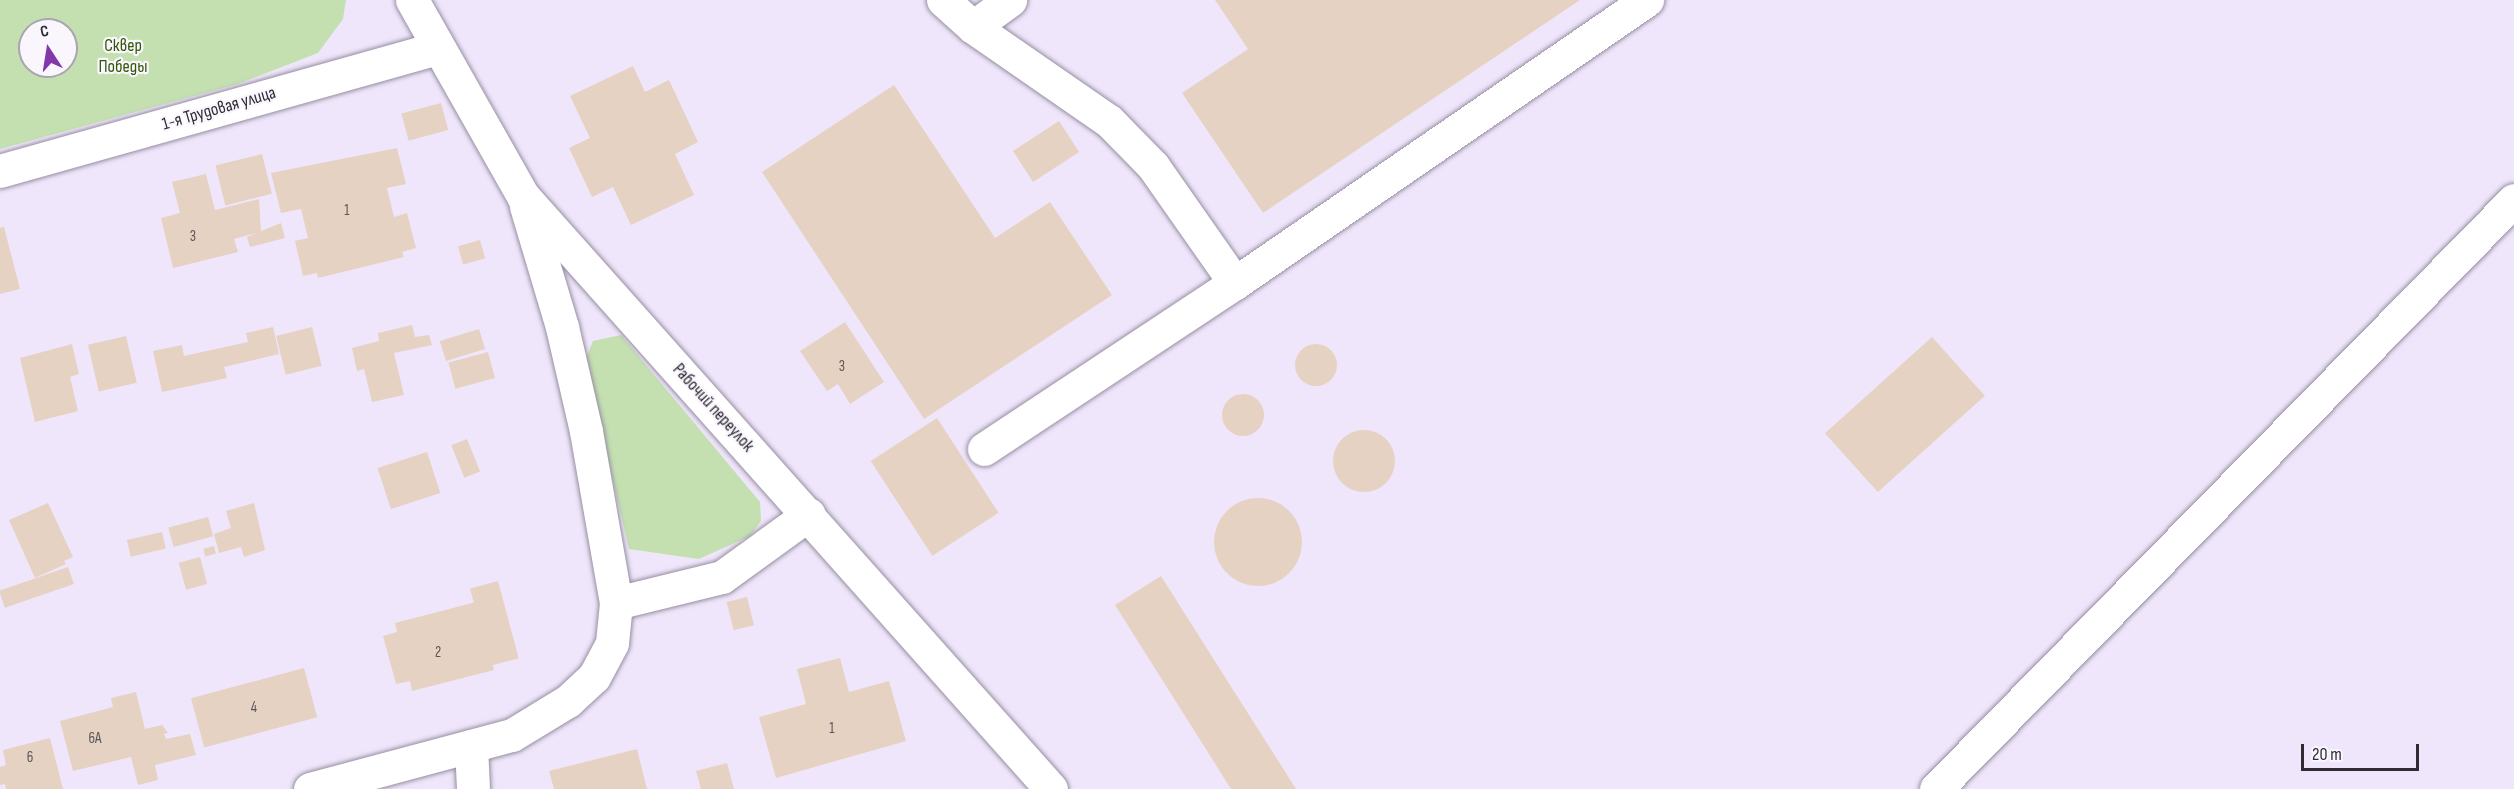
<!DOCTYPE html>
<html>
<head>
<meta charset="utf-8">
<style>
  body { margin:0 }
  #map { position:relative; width:2514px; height:789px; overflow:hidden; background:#efe6fb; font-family:"Sofia Sans Condensed",sans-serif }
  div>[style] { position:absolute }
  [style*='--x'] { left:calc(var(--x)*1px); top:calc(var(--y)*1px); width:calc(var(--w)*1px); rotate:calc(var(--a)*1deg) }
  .green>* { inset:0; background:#c4e0b1 }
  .building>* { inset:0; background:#e6d2c3; transform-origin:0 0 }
  .round { border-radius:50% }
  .roads { filter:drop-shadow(0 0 2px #978ea2) drop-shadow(0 0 2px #978ea2) }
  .minor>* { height:33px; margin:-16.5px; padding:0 16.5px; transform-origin:16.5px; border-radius:16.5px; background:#fff }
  span { translate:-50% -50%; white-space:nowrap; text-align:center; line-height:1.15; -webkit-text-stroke:4.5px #f9f6fe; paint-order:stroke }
  .number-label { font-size:15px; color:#5c5557 }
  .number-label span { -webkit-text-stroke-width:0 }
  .park-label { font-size:18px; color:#325707 }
  .street-label { font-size:18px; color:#2e2b33 }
  .north { position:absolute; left:18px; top:18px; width:60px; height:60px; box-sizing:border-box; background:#f9f6fe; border:2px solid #a8a5ad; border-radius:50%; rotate:348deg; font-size:16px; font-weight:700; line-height:24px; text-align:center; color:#2e2b33 }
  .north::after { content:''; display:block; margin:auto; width:21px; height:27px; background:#8238aa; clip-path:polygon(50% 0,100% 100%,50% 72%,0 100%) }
  .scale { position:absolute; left:2301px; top:744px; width:118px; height:27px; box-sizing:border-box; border:3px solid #2e2b33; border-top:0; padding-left:8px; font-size:18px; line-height:21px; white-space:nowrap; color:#2e2b33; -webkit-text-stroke:4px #f9f6fe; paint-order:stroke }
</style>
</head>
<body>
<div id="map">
  <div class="green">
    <i style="clip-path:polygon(evenodd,0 0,346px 0,343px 19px,318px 53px,238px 84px,0 149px,0 0,30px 30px,66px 30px,66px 66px,30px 66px,30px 30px)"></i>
    <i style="clip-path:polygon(621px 335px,760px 502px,761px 521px,750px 536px,699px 559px,629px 549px,585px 361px,593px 341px)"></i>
  </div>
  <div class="building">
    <i style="clip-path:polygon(1215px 0,1580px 0,1263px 213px,1182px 93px,1248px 49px)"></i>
    <i style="clip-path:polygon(633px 66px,645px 92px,669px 80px,698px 142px,675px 154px,694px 195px,631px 225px,613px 187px,592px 197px,569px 148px,590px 138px,570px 96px)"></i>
    <i style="clip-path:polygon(894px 85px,995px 238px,1050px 202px,1112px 295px,924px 419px,762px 172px)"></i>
    <i style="left:441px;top:103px;width:28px;height:41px;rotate:75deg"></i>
    <i style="left:1059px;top:121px;width:37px;height:55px;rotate:57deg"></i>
    <i style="clip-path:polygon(397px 148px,406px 184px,387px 188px,394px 217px,407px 213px,416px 248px,402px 252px,404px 257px,318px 278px,317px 273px,303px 276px,295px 241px,308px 238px,301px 209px,281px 213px,271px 173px)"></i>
    <i style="left:262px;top:154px;width:41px;height:48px;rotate:76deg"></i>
    <i style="clip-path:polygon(206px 174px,215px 210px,259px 199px,261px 232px,234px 239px,238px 252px,173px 268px,161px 218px,180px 213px,172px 182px)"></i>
    <i style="clip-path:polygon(281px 223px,285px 238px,250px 247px,247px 237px)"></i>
    <i style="clip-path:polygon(4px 227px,20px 289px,0 294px,0 228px)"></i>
    <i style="left:480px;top:240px;width:19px;height:23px;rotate:74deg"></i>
    <i style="clip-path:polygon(845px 322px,884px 382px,850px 404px,838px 384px,827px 391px,800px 351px)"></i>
    <i style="clip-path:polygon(412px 325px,415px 337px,429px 335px,432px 345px,394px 353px,404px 395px,372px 402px,364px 369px,357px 371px,352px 348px,379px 341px,378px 333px)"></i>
    <i style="clip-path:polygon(273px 327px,279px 354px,224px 367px,227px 378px,162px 392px,153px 351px,182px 345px,184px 356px,248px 342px,246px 333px)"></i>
    <i style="left:312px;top:327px;width:40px;height:37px;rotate:76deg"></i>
    <i style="left:479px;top:329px;width:21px;height:41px;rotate:73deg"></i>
    <i style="left:126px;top:336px;width:48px;height:39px;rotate:77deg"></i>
    <i style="left:1932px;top:337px;width:79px;height:144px;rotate:48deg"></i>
    <i class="round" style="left:1295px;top:344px;width:42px;height:42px"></i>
    <i style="clip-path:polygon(72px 344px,79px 374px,70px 377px,78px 411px,35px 422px,20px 358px)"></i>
    <i style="left:488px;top:352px;width:27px;height:41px;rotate:75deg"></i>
    <i class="round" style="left:1222px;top:394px;width:42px;height:42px"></i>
    <i style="left:937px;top:418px;width:113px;height:79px;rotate:57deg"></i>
    <i class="round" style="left:1333px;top:430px;width:62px;height:62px"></i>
    <i style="left:467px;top:439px;width:35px;height:17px;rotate:68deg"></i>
    <i style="left:427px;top:452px;width:43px;height:52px;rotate:72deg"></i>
    <i class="round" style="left:1214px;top:498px;width:88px;height:88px"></i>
    <i style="clip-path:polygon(48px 503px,73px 557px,64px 561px,66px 564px,35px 578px,9px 520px)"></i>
    <i style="clip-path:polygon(254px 503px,265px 550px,244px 557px,241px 547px,219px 553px,214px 534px,231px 528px,226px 511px)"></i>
    <i style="left:208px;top:517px;width:20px;height:41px;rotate:75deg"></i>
    <i style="left:162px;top:532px;width:17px;height:36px;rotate:77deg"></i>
    <i style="left:214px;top:546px;width:8px;height:11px;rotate:76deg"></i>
    <i style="left:200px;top:557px;width:28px;height:22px;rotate:75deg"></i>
    <i style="left:68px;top:567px;width:18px;height:73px;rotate:71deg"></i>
    <i style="clip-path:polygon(1161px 576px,1296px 789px,1231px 789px,1115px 605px)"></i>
    <i style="left:498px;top:581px;width:80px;height:29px;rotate:75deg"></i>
    <i style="left:747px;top:597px;width:29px;height:21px;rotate:76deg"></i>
    <i style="clip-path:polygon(476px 602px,494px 670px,412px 691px,410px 681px,396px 684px,383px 636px,397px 632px,395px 623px)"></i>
    <i style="clip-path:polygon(840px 658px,849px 692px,889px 681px,906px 741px,776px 778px,759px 717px,806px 704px,797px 669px)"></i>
    <i style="left:304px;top:668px;width:51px;height:117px;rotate:75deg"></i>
    <i style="clip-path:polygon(136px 692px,145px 729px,162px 725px,168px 733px,164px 734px,166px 739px,190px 734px,196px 755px,155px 765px,158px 780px,138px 785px,131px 757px,73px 771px,60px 721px,113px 707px,111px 698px)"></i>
    <i style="clip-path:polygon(50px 738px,63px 789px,6px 789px,5px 784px,0 785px,0 767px,6px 765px,3px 750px)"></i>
    <i style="clip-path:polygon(637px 749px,647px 789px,554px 789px,549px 771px)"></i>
    <i style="clip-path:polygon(727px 763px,734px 789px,701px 789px,696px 771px)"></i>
  </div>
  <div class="roads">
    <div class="minor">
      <i style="--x:412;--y:0;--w:225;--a:60.5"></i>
      <i style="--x:523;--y:196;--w:794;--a:48.32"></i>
      <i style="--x:943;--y:0;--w:40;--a:42"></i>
      <i style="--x:973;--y:27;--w:165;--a:34.7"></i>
      <i style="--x:1109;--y:121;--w:63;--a:45.6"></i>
      <i style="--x:1153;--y:166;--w:143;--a:55"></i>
      <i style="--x:973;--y:27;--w:46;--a:-36.1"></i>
      <i style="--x:0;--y:171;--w:455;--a:-15.7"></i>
      <i style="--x:984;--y:449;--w:301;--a:-33.5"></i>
      <i style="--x:1235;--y:283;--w:500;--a:-34.5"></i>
      <i style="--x:616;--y:603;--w:109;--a:-13.8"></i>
      <i style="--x:722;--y:577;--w:107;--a:-35.9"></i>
      <i style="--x:471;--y:746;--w:43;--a:87.3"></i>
      <i style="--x:310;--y:789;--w:209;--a:-15"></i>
      <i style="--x:512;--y:735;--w:66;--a:-31.3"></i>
      <i style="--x:568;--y:701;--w:35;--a:-43"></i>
      <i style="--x:594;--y:677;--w:38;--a:-62"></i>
      <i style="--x:612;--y:643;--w:40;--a:-84.3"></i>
      <i style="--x:616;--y:603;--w:175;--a:-99.9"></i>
      <i style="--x:586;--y:431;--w:107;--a:-103"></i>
      <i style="--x:562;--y:327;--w:126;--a:-106.6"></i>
      <i style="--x:1936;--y:789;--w:825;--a:-45.54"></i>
    </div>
  </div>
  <div class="number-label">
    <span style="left:347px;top:211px">1</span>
    <span style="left:193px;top:237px">3</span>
    <span style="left:842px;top:367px">3</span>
    <span style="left:438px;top:653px">2</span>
    <span style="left:254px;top:708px">4</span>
    <span style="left:832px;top:729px">1</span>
    <span style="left:95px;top:739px">6А</span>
    <span style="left:30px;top:758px">6</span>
  </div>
  <div class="park-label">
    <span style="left:123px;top:57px">Сквер<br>Победы</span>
  </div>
  <div class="street-label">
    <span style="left:219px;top:109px;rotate:-16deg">1-я Трудовая улица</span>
    <span style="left:713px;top:408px;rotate:48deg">Рабочий переулок</span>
  </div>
  <div class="north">С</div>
  <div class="scale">20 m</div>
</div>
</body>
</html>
